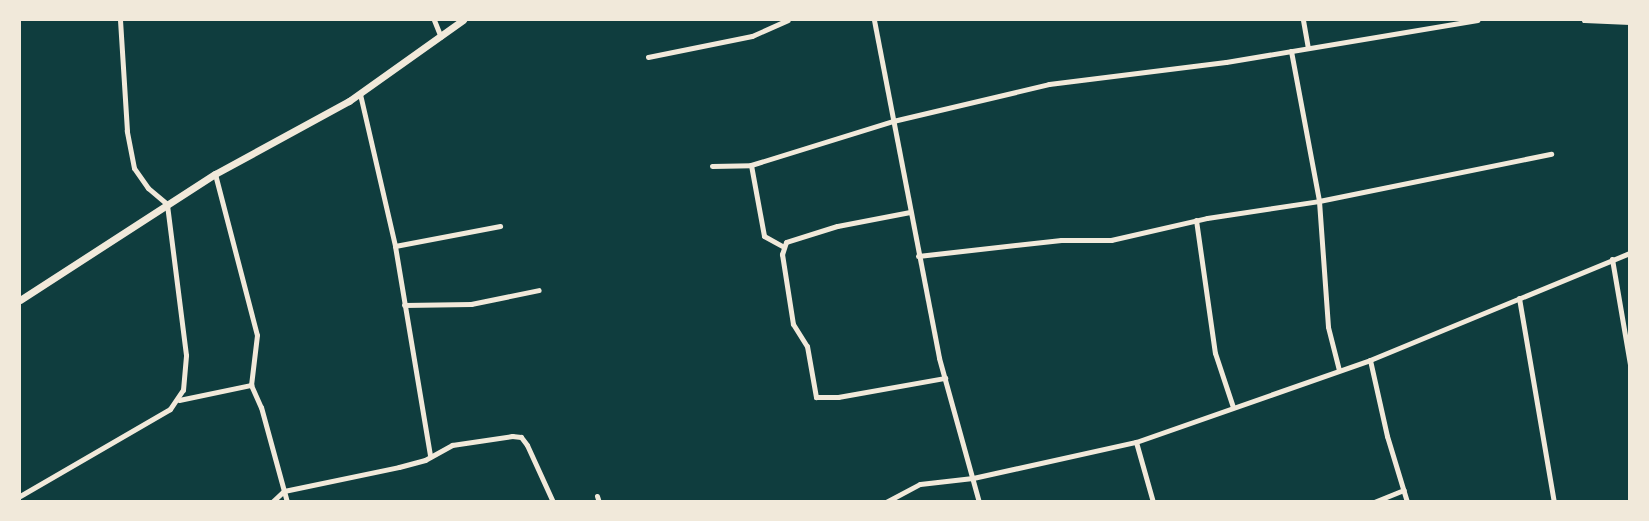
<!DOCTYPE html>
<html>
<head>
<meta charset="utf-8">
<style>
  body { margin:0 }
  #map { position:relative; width:1649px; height:521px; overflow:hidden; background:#0f3d3e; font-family:"Noto Sans",sans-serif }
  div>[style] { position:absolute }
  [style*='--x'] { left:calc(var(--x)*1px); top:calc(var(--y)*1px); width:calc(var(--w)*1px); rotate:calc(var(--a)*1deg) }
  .minor>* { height:5px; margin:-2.5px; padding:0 2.5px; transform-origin:2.5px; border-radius:2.5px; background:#f1e9da }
  .tertiary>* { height:7px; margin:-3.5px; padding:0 3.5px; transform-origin:3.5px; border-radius:3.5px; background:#f1e9da }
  span { translate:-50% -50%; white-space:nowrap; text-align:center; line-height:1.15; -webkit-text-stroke:5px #f1e9da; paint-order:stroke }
  .frame { position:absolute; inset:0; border:21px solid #f1e9da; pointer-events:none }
</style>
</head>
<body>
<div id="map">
  <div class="minor">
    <i style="--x:434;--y:20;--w:18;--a:68"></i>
    <i style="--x:874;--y:20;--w:344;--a:79.1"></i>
    <i style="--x:939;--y:358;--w:149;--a:74.5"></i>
    <i style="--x:1303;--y:20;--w:28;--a:80"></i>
    <i style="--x:1584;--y:20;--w:46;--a:2.5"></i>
    <i style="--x:1291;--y:51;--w:153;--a:79.4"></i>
    <i style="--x:1319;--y:201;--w:126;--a:85.9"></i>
    <i style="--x:1328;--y:327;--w:44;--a:75.7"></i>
    <i style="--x:648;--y:57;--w:106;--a:-11.4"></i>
    <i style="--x:752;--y:36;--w:39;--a:-24"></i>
    <i style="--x:360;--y:94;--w:156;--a:77"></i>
    <i style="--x:395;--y:246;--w:212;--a:80.5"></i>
    <i style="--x:751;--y:165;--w:72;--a:79.6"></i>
    <i style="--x:764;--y:236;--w:21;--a:29"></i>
    <i style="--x:712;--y:166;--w:39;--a:-1"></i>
    <i style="--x:751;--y:165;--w:149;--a:-17.2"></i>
    <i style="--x:893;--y:121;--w:160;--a:-13.3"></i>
    <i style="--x:1049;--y:84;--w:178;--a:-7.1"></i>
    <i style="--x:1226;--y:62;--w:255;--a:-9.5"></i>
    <i style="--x:215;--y:174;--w:166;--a:75.4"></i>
    <i style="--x:257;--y:335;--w:50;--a:96.8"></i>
    <i style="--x:251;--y:385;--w:24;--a:66"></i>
    <i style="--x:261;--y:407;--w:98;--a:74.7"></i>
    <i style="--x:910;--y:212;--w:74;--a:169.1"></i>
    <i style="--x:837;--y:226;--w:53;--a:162.6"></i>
    <i style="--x:786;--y:242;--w:13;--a:108"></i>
    <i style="--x:782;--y:254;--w:71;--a:81.1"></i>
    <i style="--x:793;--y:324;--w:26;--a:58"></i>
    <i style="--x:807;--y:346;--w:52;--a:80"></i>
    <i style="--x:816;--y:397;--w:22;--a:0"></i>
    <i style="--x:838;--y:397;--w:109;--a:-10.1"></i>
    <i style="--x:1196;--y:220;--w:134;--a:81.9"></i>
    <i style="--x:1215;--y:353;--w:57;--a:71.6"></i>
    <i style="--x:395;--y:246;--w:107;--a:-10.8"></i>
    <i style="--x:918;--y:256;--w:144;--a:-6.4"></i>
    <i style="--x:1061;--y:240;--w:50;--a:0"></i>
    <i style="--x:1111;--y:240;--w:98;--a:-12.9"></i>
    <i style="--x:1207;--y:218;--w:113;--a:-8.6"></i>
    <i style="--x:1319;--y:201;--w:237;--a:-11.5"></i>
    <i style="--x:1612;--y:259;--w:107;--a:80.3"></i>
    <i style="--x:1519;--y:298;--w:207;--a:80.3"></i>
    <i style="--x:404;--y:305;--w:67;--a:-0.9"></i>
    <i style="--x:471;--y:304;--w:69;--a:-11.6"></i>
    <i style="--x:1370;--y:360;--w:78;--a:77.4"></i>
    <i style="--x:1387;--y:436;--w:69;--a:73.1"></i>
    <i style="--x:179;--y:400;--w:74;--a:-11.8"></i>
    <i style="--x:1136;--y:442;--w:62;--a:74.2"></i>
    <i style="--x:20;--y:496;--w:173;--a:-30.1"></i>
    <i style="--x:170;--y:409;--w:23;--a:-56"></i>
    <i style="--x:183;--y:390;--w:35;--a:-85"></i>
    <i style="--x:186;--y:355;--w:152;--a:-97.2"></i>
    <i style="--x:167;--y:204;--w:25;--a:-140"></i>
    <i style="--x:148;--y:188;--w:24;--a:-125"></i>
    <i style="--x:134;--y:168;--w:38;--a:-101"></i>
    <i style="--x:127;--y:131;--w:111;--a:-93.6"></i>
    <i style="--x:597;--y:496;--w:6;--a:72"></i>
    <i style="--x:272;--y:502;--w:16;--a:-43"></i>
    <i style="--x:284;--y:491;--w:117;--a:-11.8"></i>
    <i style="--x:399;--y:467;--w:27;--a:-15"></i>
    <i style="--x:425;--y:460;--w:31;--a:-29"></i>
    <i style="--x:452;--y:445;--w:61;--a:-8.5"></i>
    <i style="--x:512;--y:436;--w:9;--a:6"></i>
    <i style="--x:521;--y:437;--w:10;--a:53"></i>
    <i style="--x:527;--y:445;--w:63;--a:65.5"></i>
    <i style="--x:886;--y:502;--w:38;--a:-28"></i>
    <i style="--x:920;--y:484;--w:53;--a:-6.5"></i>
    <i style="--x:973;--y:478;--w:167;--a:-12.5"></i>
    <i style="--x:1136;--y:442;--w:248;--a:-19.3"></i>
    <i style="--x:1370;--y:360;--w:281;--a:-22.4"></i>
    <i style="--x:1374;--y:502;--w:32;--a:-22"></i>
  </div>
  <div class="tertiary">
    <i style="--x:20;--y:300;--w:232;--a:-32.9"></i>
    <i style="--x:215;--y:174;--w:153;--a:-28.6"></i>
    <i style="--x:349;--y:101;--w:140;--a:-35.4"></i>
  </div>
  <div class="frame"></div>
</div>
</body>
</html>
